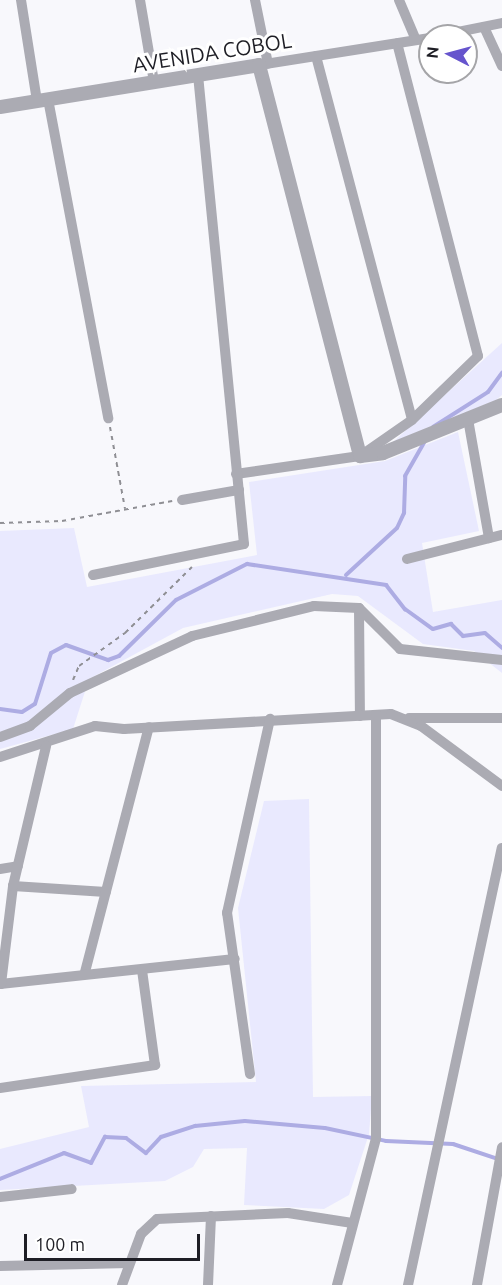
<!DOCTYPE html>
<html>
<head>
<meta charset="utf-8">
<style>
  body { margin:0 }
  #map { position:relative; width:502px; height:1285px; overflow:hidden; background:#f8f8fc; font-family:Ubuntu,sans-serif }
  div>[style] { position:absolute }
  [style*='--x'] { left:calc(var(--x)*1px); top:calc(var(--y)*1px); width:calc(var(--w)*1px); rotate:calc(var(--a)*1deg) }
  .green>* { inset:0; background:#e9e9fe }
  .stream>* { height:4px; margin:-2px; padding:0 2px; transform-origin:2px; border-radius:2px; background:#adace3 }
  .path>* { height:2px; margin-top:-1px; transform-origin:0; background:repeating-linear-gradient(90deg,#8f8f94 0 4.5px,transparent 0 9px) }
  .minor>* { height:10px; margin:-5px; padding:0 5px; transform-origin:5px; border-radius:5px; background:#ababb3 }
  .tertiary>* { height:14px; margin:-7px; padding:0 7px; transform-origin:7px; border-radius:7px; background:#ababb3 }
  span { translate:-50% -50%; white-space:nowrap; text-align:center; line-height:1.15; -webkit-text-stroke:6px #fff; paint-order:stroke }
  .street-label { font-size:21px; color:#1e1e25 }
  .north { position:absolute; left:418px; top:24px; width:60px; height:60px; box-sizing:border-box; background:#fff; border:2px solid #a5a5a8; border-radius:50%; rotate:276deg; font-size:16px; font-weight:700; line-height:24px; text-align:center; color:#1e1e25 }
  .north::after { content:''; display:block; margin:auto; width:21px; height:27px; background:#6654cd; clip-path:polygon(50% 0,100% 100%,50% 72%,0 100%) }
  .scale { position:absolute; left:24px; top:1234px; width:176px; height:27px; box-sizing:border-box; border:3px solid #1e1e25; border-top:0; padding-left:8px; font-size:18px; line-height:21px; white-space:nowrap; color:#1e1e25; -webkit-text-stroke:4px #fff; paint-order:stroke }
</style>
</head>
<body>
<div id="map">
  <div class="green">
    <i style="clip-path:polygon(502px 343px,502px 395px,496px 400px,393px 442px)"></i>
    <i style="clip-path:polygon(458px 432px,479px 531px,422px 543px,433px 612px,502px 600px,502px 673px,474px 651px,423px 644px,358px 596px,332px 594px,183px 628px,89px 679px,73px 729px,0 749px,0 531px,74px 528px,87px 587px,257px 555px,249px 482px,385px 461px)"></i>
    <i style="clip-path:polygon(309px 799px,313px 1097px,372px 1096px,369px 1134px,349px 1195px,324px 1209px,244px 1205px,247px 1148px,204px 1149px,193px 1167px,165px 1181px,0 1190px,0 1149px,89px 1127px,81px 1086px,256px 1082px,238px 908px,264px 801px)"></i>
  </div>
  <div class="stream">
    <i style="--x:433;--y:427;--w:65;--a:-32.5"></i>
    <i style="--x:488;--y:392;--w:24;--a:-54"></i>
    <i style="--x:346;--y:575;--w:69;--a:-42.7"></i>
    <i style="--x:397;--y:528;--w:17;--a:-65"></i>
    <i style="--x:404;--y:513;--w:37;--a:-88"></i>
    <i style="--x:405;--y:476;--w:40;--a:-60.3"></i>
    <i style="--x:0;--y:709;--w:22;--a:8"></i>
    <i style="--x:22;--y:712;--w:15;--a:-32"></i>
    <i style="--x:35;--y:704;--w:53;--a:-72.6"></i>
    <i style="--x:51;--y:653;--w:17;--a:-28"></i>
    <i style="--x:66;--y:645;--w:45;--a:19.7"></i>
    <i style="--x:108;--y:660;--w:12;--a:-20"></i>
    <i style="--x:119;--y:656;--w:80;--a:-44.5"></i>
    <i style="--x:176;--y:600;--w:80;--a:-26.9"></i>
    <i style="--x:247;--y:564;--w:141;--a:8.6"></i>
    <i style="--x:386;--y:585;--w:31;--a:52"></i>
    <i style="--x:405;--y:609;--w:34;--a:36"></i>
    <i style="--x:433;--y:629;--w:19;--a:-16"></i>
    <i style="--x:451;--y:624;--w:17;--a:45"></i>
    <i style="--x:463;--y:636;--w:22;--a:-8"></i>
    <i style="--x:485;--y:633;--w:23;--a:41"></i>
    <i style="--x:0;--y:1179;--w:69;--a:-22.1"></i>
    <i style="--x:64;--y:1153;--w:29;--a:20"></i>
    <i style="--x:91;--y:1163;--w:30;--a:-62"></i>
    <i style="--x:105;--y:1137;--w:21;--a:3"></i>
    <i style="--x:126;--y:1138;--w:25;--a:37"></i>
    <i style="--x:146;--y:1153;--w:22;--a:-47"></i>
    <i style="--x:161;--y:1137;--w:36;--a:-18"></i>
    <i style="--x:195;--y:1126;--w:50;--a:-5.7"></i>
    <i style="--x:245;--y:1121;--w:80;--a:5"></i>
    <i style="--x:325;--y:1128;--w:62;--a:12"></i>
    <i style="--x:386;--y:1141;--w:67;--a:2.6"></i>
    <i style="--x:453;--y:1144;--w:47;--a:18.4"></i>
  </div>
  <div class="path">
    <i style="--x:110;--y:427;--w:83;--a:79.6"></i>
    <i style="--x:0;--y:523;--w:62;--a:-1.8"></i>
    <i style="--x:62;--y:521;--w:112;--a:-10.3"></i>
    <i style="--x:73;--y:680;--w:15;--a:-67"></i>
    <i style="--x:79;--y:666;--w:57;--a:-35.7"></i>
    <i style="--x:125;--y:633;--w:94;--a:-44.6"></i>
  </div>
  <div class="minor">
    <i style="--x:21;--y:0;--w:102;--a:81"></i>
    <i style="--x:140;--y:0;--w:83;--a:80.3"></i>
    <i style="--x:255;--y:0;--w:65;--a:78.5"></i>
    <i style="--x:399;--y:0;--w:43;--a:67"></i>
    <i style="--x:484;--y:27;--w:43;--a:65.2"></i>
    <i style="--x:438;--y:36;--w:65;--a:-11.5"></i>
    <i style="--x:316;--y:56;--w:376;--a:75.2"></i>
    <i style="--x:259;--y:65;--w:173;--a:-9"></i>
    <i style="--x:48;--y:99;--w:325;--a:79.3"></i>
    <i style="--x:468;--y:419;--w:121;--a:80"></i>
    <i style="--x:236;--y:474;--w:125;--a:-8.3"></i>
    <i style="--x:360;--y:456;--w:63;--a:-34.7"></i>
    <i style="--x:412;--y:420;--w:92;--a:-44.1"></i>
    <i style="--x:478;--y:356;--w:323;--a:-104.5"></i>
    <i style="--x:182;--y:500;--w:58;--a:-10"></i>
    <i style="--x:407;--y:559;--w:98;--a:-14.2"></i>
    <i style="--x:93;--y:575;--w:154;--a:-11.6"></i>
    <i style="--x:244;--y:544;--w:471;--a:-95.6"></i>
    <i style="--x:359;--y:608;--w:108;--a:89.5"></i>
    <i style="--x:409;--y:718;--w:93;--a:0"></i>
    <i style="--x:0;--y:737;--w:32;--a:-20"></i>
    <i style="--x:30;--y:726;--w:52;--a:-39.5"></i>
    <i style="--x:70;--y:693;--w:135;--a:-25"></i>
    <i style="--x:192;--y:636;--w:126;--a:-13.8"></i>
    <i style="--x:314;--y:606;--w:45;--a:2.5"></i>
    <i style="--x:359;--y:608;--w:58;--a:45"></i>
    <i style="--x:400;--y:649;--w:103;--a:6.2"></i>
    <i style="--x:0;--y:757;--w:100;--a:-18.1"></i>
    <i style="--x:95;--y:726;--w:29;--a:6"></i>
    <i style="--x:124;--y:729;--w:267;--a:-3.2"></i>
    <i style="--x:391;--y:714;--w:32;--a:22"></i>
    <i style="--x:421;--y:726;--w:101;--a:36.5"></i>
    <i style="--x:0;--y:869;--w:18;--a:-9"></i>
    <i style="--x:13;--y:886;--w:93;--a:3.7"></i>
    <i style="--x:85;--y:972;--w:253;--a:-75.4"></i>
    <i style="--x:0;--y:984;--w:236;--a:-6.1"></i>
    <i style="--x:1;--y:984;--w:99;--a:-83"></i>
    <i style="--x:13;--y:886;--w:144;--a:-76.7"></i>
    <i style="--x:250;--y:1074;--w:163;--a:-98.1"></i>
    <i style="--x:227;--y:913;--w:199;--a:-77.5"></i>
    <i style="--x:0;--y:1088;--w:157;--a:-8.4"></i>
    <i style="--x:155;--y:1065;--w:96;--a:-97.8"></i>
    <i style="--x:0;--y:1197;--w:72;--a:-6.3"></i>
    <i style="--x:0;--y:1266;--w:129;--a:-1.3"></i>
    <i style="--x:122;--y:1285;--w:54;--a:-69.6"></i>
    <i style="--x:141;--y:1234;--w:22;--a:-43"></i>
    <i style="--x:157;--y:1219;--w:131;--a:-2.6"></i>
    <i style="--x:288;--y:1213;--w:65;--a:8.9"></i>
    <i style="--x:208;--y:1285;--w:69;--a:-87.5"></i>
    <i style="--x:337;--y:1285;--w:152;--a:-75.1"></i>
    <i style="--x:376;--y:1138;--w:423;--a:-90"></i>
    <i style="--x:408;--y:1285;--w:447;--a:-77.9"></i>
    <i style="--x:477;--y:1285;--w:140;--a:-79.7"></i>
  </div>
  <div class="tertiary">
    <i style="--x:0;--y:107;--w:262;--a:-9.2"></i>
    <i style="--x:259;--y:65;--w:404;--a:75.5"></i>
    <i style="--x:360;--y:456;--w:23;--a:-7"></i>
    <i style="--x:383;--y:453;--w:128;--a:-22"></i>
  </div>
  <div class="street-label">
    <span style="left:212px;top:52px;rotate:-9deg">AVENIDA COBOL</span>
  </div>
  <div class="north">N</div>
  <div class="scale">100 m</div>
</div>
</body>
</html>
